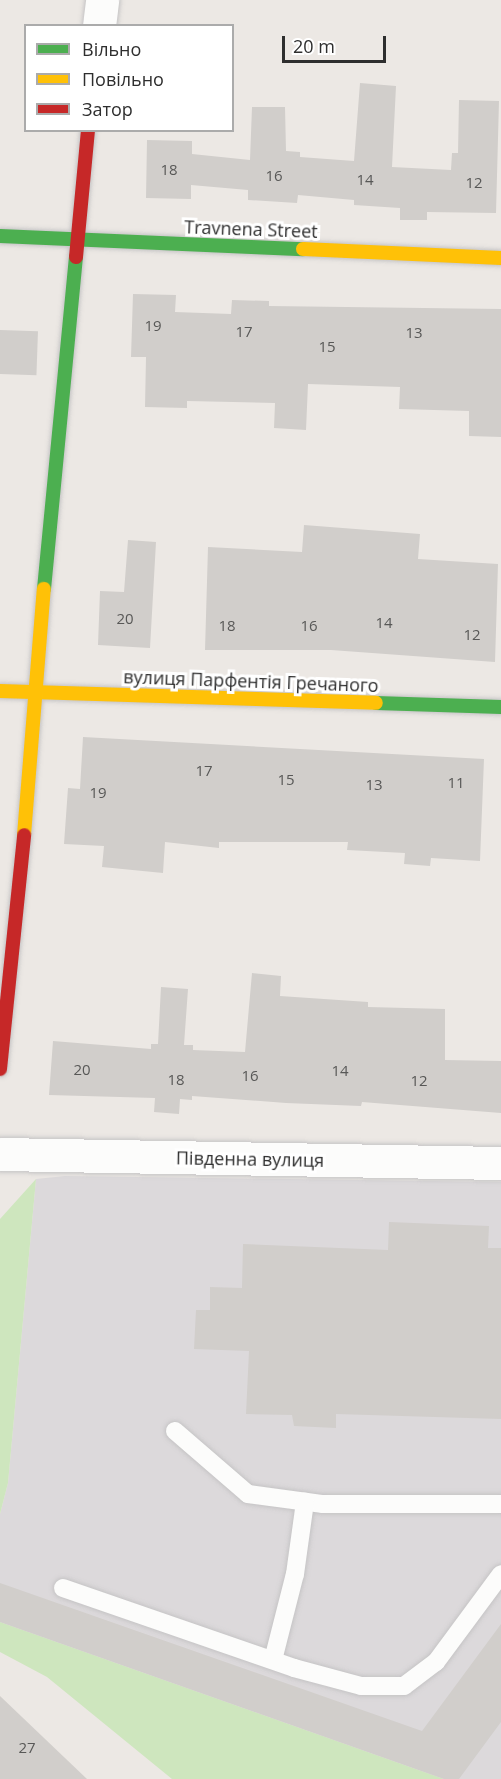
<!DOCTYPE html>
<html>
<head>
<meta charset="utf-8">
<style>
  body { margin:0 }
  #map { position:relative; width:501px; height:1779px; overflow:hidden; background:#ece8e4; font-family:"Open Sans",sans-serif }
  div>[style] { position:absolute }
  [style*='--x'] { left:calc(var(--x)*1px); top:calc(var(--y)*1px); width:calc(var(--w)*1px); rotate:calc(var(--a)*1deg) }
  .industrial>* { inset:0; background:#dcd9db }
  .green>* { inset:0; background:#cee6be }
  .building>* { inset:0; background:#d1cecb; transform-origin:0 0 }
  .roads { filter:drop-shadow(0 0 2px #c5c4c5) drop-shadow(0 0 2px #c5c4c5) }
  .lane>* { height:18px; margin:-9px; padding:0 9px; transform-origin:9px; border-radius:9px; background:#fcfcfb }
  .street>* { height:33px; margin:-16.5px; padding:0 16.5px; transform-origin:16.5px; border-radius:16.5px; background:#fcfcfb }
  .fast>* { height:14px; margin:-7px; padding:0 7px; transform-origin:7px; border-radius:7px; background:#4caf50 }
  .slow>* { height:14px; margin:-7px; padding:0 7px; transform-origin:7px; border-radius:7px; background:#ffc107 }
  .jam>* { height:14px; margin:-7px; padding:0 7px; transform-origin:7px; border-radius:7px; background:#c62828 }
  span { translate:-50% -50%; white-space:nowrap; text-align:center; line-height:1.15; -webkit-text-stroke:6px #fff; paint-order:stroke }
  .number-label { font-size:15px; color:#585857 }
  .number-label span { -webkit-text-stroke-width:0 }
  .street-label { font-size:18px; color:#2e2e2e }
  .legend { position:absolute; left:24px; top:24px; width:210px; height:108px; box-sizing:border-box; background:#fff; border:2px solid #ababab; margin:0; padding:8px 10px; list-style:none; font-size:18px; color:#2e2e2e }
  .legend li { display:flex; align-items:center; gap:12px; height:30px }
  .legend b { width:30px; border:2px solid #ababab }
  .scale { position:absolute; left:282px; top:36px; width:104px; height:27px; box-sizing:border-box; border:3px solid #2e2e2e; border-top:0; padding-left:8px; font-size:18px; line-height:21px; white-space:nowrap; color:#2e2e2e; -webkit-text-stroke:4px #fff; paint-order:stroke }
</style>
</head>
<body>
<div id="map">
  <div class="industrial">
    <i style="clip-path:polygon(65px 1176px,501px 1182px,501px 1779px,444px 1779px,0 1622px,0 1514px,8px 1483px,36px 1179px)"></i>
  </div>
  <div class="green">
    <i style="clip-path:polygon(36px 1179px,8px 1483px,0 1514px,0 1219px)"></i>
    <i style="clip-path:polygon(0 1622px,444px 1779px,172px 1779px,47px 1677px,0 1652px)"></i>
  </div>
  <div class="building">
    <i style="clip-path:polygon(360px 83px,396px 86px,392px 167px,451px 170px,452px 153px,458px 153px,459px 100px,499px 101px,496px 213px,427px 212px,427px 220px,400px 220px,400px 208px,354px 205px,354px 200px,298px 195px,297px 203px,248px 200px,248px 190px,191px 185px,191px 199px,146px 198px,147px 140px,192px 141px,192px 154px,250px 160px,252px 107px,285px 107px,286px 151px,300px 152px,300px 157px,354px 161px)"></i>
    <i style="clip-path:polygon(133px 294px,176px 295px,175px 312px,231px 314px,232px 300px,269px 301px,269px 306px,501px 309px,501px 437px,469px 436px,469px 411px,399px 409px,400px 387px,308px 384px,306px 430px,274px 428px,275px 403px,187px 401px,187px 408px,145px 407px,146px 357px,131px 357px)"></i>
    <i style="left:0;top:330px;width:38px;height:44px;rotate:2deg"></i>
    <i style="clip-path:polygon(304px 525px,420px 534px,418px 559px,498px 564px,495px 662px,331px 650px,205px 650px,208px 547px,302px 552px)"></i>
    <i style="clip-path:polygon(128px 540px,156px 542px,150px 648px,98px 645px,100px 591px,124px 592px)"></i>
    <i style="clip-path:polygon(83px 737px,484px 759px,480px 861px,431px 858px,430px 866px,404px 864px,405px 853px,347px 850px,348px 842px,219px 842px,219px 848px,165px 842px,163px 873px,102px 867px,104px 846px,64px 844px,68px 788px,80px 789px)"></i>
    <i style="clip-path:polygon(252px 973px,281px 976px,280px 996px,368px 1002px,368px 1007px,445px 1009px,445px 1060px,501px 1061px,501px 1113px,362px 1102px,361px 1106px,286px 1103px,192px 1096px,192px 1100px,180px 1099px,179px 1114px,154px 1112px,155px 1098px,49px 1095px,53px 1041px,151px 1049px,151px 1044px,158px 1044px,161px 987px,188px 989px,184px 1045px,193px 1045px,193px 1050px,245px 1052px)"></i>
    <i style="clip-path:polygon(389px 1222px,489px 1226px,488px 1248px,501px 1248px,501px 1419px,336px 1414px,336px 1428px,294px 1426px,292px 1415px,246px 1414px,249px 1351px,194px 1349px,196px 1310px,210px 1310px,210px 1287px,242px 1288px,243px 1244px,388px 1250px)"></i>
    <i style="clip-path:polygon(0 1583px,422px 1731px,501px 1624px,501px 1722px,459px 1779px,444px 1779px,0 1622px)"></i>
    <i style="clip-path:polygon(0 1696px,87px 1779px,0 1779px)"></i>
  </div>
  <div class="roads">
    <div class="lane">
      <i style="--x:175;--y:1431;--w:96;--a:40.8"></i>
      <i style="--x:248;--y:1494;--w:76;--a:7.6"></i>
      <i style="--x:323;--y:1504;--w:178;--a:0"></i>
      <i style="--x:63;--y:1588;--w:244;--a:19.1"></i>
      <i style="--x:294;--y:1668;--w:69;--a:15"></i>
      <i style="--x:361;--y:1686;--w:43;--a:0"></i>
      <i style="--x:404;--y:1686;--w:40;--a:-37"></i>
      <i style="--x:436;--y:1662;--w:109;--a:-53.5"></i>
      <i style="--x:273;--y:1660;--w:89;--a:-75.7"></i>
      <i style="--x:295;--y:1574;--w:73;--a:-82.1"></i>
    </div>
    <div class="street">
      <i style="--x:99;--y:26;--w:26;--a:-83"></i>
      <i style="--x:0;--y:1154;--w:501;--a:1.03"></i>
    </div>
    <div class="fast">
      <i style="--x:0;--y:236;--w:303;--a:2.5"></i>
      <i style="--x:44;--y:589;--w:334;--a:-84.5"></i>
      <i style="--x:376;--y:703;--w:125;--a:1.8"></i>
    </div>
    <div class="slow">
      <i style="--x:303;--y:249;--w:198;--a:2.6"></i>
      <i style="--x:0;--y:691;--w:376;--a:1.8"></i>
      <i style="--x:24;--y:835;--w:247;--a:-85.4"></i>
    </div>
    <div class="jam">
      <i style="--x:76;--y:257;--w:128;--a:-84.6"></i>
      <i style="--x:0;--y:1069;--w:235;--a:-84.1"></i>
    </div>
  </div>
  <div class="number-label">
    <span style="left:169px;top:170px">18</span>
    <span style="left:274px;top:176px">16</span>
    <span style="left:365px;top:180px">14</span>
    <span style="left:474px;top:183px">12</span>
    <span style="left:153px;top:326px">19</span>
    <span style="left:244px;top:332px">17</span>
    <span style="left:414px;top:333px">13</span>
    <span style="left:327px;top:347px">15</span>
    <span style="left:125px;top:619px">20</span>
    <span style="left:384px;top:623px">14</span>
    <span style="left:227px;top:626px">18</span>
    <span style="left:309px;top:626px">16</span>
    <span style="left:472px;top:635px">12</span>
    <span style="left:204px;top:771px">17</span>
    <span style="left:286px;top:780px">15</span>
    <span style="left:456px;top:783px">11</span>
    <span style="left:374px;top:785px">13</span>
    <span style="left:98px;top:793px">19</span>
    <span style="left:82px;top:1070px">20</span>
    <span style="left:340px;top:1071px">14</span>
    <span style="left:250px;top:1076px">16</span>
    <span style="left:176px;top:1080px">18</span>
    <span style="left:419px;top:1081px">12</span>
    <span style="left:27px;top:1748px">27</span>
  </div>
  <div class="street-label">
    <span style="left:251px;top:229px;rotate:2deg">Travnena Street</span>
    <span style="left:251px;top:681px;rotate:2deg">вулиця Парфентія Гречаного</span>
    <span style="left:250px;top:1159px;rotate:1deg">Південна вулиця</span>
  </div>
  <ul class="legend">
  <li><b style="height:8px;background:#4caf50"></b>Вільно</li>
  <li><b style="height:8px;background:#ffc107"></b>Повільно</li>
  <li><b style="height:8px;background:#c62828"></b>Затор</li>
  </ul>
  <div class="scale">20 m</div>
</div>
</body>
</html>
